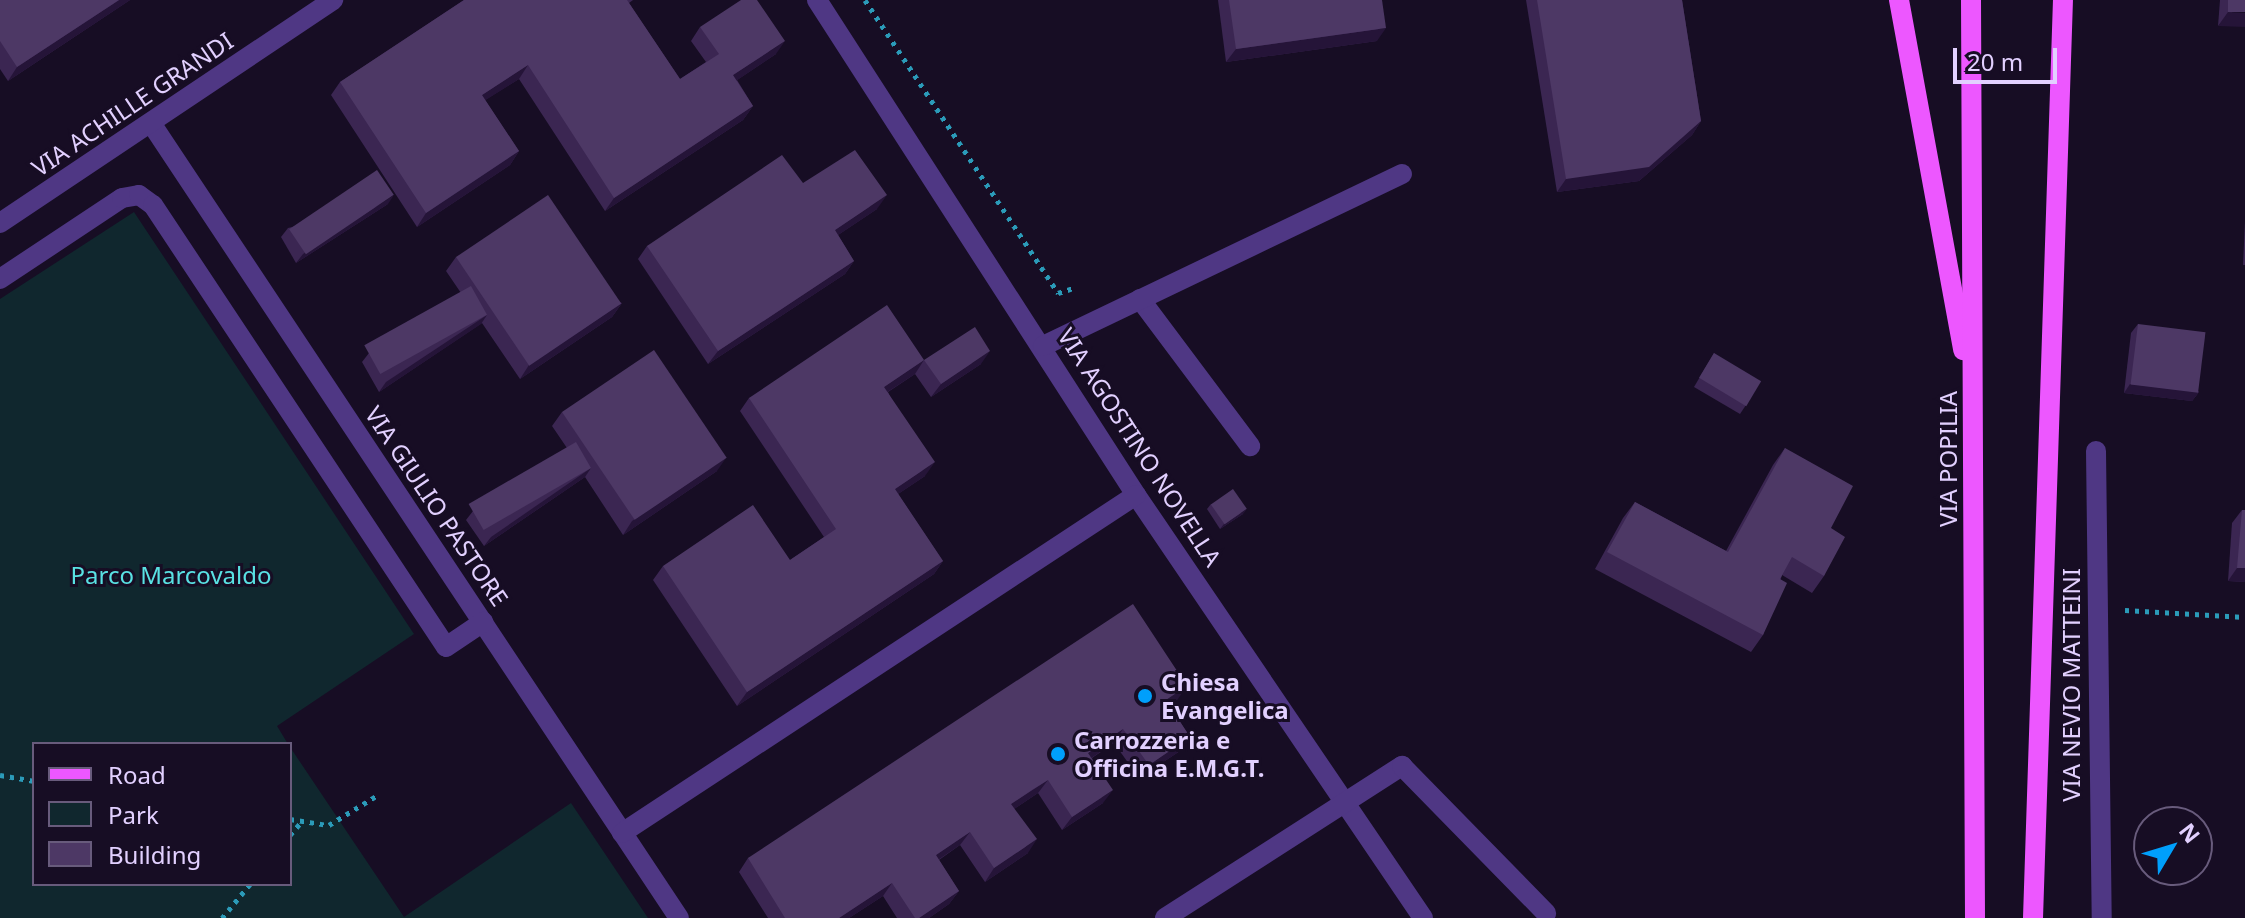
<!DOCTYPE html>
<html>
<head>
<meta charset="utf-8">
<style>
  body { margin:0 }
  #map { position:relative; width:2245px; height:918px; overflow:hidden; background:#170d24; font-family:"Noto Sans",sans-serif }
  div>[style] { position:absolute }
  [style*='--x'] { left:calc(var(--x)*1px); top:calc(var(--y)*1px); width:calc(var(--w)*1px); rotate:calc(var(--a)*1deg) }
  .green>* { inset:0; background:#10272e }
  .path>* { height:5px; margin-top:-2.5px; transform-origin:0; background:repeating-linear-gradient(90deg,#2b9bb9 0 4px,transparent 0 10px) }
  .minor>* { height:20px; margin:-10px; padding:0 10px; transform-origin:10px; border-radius:10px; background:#4f3784 }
  .major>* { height:20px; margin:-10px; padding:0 10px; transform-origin:10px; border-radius:10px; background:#ed57ff }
  .wall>* { inset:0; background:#3b2652 }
  .shaded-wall>* { inset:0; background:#251438 }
  .building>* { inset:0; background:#4d3865; transform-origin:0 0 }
  .dots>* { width:22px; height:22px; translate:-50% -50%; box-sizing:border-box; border:4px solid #170d24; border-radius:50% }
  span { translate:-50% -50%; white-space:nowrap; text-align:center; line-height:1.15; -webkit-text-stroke:6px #170d24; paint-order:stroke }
  .street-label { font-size:24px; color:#e2d0ff }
  .park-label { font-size:24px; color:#59e1e3 }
  .poi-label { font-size:24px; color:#e2d0ff; font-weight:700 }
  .left { translate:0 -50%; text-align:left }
  .legend { position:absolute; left:32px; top:742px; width:260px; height:144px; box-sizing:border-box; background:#170d24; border:2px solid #685b7c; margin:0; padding:10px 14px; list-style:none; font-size:24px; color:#e2d0ff }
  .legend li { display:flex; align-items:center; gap:16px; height:40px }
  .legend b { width:40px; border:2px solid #685b7c }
  .north { position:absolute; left:2133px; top:806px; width:80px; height:80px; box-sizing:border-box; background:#170d24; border:2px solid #685b7c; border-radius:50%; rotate:52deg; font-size:22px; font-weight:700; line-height:32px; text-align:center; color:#e2d0ff }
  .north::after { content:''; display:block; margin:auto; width:28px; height:36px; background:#009ffb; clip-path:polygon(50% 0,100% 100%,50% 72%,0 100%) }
  .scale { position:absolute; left:1953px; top:48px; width:104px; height:36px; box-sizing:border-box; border:4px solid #e2d0ff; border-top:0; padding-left:10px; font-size:24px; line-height:28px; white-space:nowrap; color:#e2d0ff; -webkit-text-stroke:6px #170d24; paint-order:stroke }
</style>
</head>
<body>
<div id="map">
  <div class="green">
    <i style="clip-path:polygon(134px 212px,414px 634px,277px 726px,288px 744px,34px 744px,34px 884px,290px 884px,290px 747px,404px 917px,571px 803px,648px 918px,0 918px,0 299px)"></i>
  </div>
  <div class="path">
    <i style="--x:865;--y:0;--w:351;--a:56.6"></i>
    <i style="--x:1058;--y:293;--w:19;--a:-18"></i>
    <i style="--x:2125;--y:610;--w:120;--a:3.3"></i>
    <i style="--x:0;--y:775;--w:35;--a:10"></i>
    <i style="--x:290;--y:819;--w:39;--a:9"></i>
    <i style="--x:329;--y:825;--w:57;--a:-31.5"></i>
    <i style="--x:290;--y:835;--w:18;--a:-49"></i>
    <i style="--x:222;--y:918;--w:44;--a:-50.5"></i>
  </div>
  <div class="minor">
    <i style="--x:817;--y:0;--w:589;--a:57.2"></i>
    <i style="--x:1136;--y:495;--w:511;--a:55.84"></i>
    <i style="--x:151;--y:123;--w:954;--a:56.41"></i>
    <i style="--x:0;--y:223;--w:401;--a:-33.8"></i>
    <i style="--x:0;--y:279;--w:146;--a:-33.6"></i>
    <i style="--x:122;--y:198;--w:17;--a:-10"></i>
    <i style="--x:139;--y:195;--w:17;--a:36"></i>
    <i style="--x:153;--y:205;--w:530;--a:56.46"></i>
    <i style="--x:446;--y:647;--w:45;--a:-34"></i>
    <i style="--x:1140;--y:299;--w:184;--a:53.2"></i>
    <i style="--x:1043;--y:346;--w:398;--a:-25.6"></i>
    <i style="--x:2096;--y:451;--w:467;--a:89.3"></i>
    <i style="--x:622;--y:833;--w:615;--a:-33.33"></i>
    <i style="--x:1165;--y:918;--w:282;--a:-32.7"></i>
    <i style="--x:1402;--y:766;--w:206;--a:45.6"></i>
  </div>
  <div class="major">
    <i style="--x:1899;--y:0;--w:356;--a:79.6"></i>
    <i style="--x:1971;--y:0;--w:918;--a:89.75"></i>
    <i style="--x:2033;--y:918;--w:918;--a:-88.13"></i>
  </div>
  <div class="wall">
    <i style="clip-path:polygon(0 0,130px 0,8px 81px,0 69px)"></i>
    <i style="clip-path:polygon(464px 0,633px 0,629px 3px,680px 79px,706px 62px,691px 41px,700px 27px,776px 54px,737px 80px,753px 106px,743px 120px,605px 211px,519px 79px,485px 100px,519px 151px,510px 165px,417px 227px,331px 95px,340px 82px)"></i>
    <i style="clip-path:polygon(1218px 0,1382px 0,1377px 41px,1226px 62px)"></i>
    <i style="clip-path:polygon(1526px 0,1682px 0,1701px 121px,1692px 135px,1639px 181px,1557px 192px)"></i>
    <i style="clip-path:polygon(2220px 0,2245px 0,2218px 26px)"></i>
    <i style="clip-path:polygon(803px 183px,877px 209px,838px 235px,854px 261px,845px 274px,708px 364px,638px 259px,647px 246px)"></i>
    <i style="clip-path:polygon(388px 204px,296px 263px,281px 237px,288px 228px)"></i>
    <i style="clip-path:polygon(2245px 221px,2245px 265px,2243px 265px)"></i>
    <i style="clip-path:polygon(456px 257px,622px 303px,612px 317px,520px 379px,482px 323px,379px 392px,362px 362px,369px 353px,461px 293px,446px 271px)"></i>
    <i style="clip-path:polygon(2138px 324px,2199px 392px,2192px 401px,2124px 393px,2131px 333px)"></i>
    <i style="clip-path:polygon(1714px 353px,1746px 405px,1740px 414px,1694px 387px)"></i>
    <i style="clip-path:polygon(924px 360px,981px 364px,931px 397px,915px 374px,888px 392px,925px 476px,898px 494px,943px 561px,934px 574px,737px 706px,653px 580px,663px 566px,790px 560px,824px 537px,740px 411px,749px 398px)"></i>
    <i style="clip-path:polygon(562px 412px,717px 471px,623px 535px,585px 477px,484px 546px,466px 520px,473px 511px,567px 448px,552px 426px)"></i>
    <i style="clip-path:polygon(1785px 448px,1831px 528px,1824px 576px,1812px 593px,1782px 575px,1763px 635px,1751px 652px,1595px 569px,1623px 518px,1635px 502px,1726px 551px,1773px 465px)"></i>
    <i style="clip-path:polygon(1211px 504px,1243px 514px,1220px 529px,1207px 509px)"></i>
    <i style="clip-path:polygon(2242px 510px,2245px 510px,2245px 582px,2228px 581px,2232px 523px)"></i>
    <i style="clip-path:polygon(1178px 699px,1169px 705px,1190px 737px,1180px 751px,1139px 778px,1114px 743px,1092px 758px,1103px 803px,1062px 830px,1038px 793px,1014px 809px,1028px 853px,985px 882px,960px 845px,939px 860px,959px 891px,949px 904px,929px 918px,897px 918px,883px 896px,849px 918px,768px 918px,739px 872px,748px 858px)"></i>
  </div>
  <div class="shaded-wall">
    <i style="clip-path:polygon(119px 0,130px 0,8px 81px,17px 67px)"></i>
    <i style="clip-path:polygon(2228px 12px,2245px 13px,2245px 27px,2218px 26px)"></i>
    <i style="clip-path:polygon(1386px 28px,1377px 41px,1226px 62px,1236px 49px)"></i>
    <i style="clip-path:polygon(785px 41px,776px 54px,724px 89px,733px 75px)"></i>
    <i style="clip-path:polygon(528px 65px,519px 79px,473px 108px,482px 95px)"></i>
    <i style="clip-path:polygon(753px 106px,743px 120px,605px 211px,614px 198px)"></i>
    <i style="clip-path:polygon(1701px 121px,1692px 135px,1639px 181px,1557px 192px,1566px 179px)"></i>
    <i style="clip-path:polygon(519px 151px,510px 165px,417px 227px,426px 213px)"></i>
    <i style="clip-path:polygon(394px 195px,388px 204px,296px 263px,303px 254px)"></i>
    <i style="clip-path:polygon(887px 195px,877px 209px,826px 243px,835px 230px)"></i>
    <i style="clip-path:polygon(854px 261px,845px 274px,708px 364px,718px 351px)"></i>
    <i style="clip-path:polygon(622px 303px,612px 317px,520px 379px,529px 365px)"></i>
    <i style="clip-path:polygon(487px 315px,481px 324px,379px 392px,386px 382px)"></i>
    <i style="clip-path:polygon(990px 351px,981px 364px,931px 397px,941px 384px)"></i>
    <i style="clip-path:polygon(924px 360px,915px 374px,875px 400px,884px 387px)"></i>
    <i style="clip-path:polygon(2130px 384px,2199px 392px,2192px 401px,2124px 393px)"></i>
    <i style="clip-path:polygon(726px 458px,717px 471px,623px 535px,632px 521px)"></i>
    <i style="clip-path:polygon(935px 462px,925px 476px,886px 502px,895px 489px)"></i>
    <i style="clip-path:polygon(591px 468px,585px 477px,484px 546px,491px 537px)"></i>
    <i style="clip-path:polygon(1247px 509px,1243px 514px,1220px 529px,1224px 524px)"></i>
    <i style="clip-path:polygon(943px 561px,934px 574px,737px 706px,747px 692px)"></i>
    <i style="clip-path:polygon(2237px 568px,2245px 568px,2245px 582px,2228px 581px)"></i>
    <i style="clip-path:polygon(1187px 686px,1178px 699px,1156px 714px,1166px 700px)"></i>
    <i style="clip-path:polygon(1123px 729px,1114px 743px,1079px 766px,1088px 753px)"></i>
    <i style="clip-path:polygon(1190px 737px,1180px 751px,1139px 778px,1149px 765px)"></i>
    <i style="clip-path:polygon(1048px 780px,1038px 793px,1001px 818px,1011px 804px)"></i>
    <i style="clip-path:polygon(1113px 790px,1103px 803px,1062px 830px,1072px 817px)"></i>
    <i style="clip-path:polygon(970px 832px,960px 845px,926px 868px,936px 855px)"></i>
    <i style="clip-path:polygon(1037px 839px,1028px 853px,985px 882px,994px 868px)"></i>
    <i style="clip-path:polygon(892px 883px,883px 896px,849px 918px,839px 918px)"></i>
    <i style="clip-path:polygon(959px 891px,949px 904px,929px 918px,919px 918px)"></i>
  </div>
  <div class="building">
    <i style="clip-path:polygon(0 0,119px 0,17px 67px,0 41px)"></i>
    <i style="clip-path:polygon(464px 0,627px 0,680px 79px,719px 54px,700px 27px,741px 0,757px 0,785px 41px,733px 75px,753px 106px,614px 198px,528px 65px,482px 95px,519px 151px,426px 213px,340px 82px)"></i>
    <i style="clip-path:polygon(1229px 0,1382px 0,1386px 28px,1236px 49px)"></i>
    <i style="clip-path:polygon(1537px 0,1682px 0,1701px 121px,1649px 167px,1566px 179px)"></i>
    <i style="left:2228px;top:0;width:17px;height:12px"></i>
    <i style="clip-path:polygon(855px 150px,887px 195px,835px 230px,854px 261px,718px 351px,647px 246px,782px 155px,803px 183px)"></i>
    <i style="left:377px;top:170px;width:30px;height:106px;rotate:56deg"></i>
    <i style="left:548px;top:195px;width:131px;height:111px;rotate:56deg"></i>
    <i style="left:471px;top:286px;width:33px;height:122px;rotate:61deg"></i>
    <i style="clip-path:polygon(887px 305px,924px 360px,975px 327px,990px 351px,941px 384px,924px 360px,884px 387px,935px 462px,895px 489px,943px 561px,747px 692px,663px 566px,753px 505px,790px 560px,836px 529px,749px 398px)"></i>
    <i style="left:2138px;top:324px;width:68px;height:61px;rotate:7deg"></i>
    <i style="left:654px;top:350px;width:130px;height:111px;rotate:56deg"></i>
    <i style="left:1714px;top:353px;width:55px;height:29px;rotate:31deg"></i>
    <i style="left:576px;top:442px;width:30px;height:124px;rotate:60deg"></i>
    <i style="clip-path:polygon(1785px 448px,1853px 486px,1831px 528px,1845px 537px,1824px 576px,1792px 557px,1780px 579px,1787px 583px,1763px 635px,1607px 552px,1635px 502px,1728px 552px)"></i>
    <i style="left:1233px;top:489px;width:24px;height:27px;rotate:55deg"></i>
    <i style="clip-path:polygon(2242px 510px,2245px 510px,2245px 568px,2237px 568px)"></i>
    <i style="clip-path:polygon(1133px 604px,1187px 686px,1166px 700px,1190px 737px,1149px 765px,1123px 729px,1088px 753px,1113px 790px,1072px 817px,1048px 780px,1032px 790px,1011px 804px,1037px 839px,994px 868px,970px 832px,936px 855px,959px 891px,919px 918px,915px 918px,892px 883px,839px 918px,785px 918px,748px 858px)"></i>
  </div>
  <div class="dots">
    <i style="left:1145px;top:696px;background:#009ffb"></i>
    <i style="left:1058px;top:754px;background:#009ffb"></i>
  </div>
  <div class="street-label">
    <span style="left:132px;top:104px;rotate:-34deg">VIA ACHILLE GRANDI</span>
    <span style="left:1140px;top:447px;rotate:57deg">VIA AGOSTINO NOVELLA</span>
    <span style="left:1948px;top:459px;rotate:-90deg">VIA POPILIA</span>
    <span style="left:437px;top:506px;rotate:56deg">VIA GIULIO PASTORE</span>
    <span style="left:2071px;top:685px;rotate:-90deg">VIA NEVIO MATTEINI</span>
  </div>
  <div class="park-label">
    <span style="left:171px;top:575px">Parco Marcovaldo</span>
  </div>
  <div class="poi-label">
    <span class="left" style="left:1161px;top:696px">Chiesa<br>Evangelica</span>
    <span class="left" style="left:1074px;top:754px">Carrozzeria e<br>Officina E.M.G.T.</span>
  </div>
  <ul class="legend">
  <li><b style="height:10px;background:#ed57ff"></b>Road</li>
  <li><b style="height:22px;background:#10272e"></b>Park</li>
  <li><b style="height:22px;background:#4d3865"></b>Building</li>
  </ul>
  <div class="north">N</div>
  <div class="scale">20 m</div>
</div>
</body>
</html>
